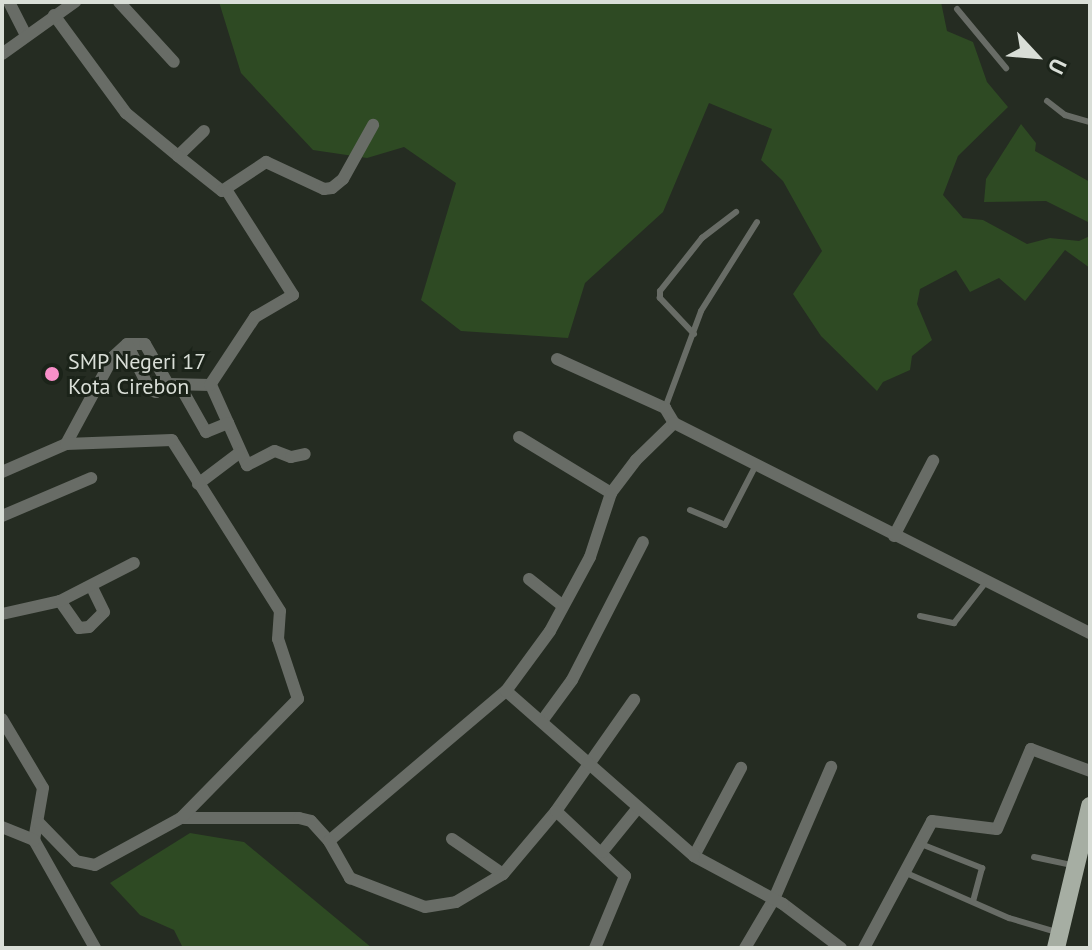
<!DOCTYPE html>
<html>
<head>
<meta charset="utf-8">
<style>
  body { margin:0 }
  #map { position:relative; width:1092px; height:950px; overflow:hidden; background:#252c22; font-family:"PT Sans",sans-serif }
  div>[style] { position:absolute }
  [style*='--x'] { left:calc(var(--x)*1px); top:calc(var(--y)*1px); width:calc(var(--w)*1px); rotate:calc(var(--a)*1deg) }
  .green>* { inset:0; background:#2e4a23 }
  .service>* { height:6px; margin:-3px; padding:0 3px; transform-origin:3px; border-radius:3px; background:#686c66 }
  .minor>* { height:12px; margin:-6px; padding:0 6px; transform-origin:6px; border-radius:6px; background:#686c66 }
  .primary>* { height:18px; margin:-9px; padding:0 9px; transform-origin:9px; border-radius:9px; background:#a6aea3 }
  .dots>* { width:22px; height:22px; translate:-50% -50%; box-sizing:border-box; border:4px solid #1b2319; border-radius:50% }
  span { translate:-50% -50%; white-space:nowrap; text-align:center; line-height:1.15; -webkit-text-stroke:6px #1b2319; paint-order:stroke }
  .poi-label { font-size:22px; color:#d9ded7 }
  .left { translate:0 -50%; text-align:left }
  .frame { position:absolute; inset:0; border:4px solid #d9ded7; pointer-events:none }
  .north { position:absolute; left:996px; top:16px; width:80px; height:80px; -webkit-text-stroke:6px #1b2319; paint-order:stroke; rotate:116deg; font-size:22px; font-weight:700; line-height:32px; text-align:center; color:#d9ded7 }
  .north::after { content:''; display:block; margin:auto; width:28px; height:36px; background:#d9ded7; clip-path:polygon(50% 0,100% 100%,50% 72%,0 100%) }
</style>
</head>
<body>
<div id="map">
  <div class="green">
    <i style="clip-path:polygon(219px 2px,941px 2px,947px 31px,973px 42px,987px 82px,1008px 107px,958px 156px,943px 195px,963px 218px,983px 220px,1027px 244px,1050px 238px,1079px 241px,1090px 236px,1090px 268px,1065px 250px,1025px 301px,999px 278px,970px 292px,956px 270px,920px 289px,917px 304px,932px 340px,912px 356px,910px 370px,883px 382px,877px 391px,821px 336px,793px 294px,822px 251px,783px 181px,761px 160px,772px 129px,709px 103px,663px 212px,585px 283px,568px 338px,461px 331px,421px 300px,456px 183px,404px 147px,367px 158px,313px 150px,241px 73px)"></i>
    <i style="clip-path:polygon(1021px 124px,1036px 143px,1035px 151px,1090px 182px,1090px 223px,1046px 201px,984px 202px,986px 179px)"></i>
    <i style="clip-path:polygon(190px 833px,244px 842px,372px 948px,183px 948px,174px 930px,140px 915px,110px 883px)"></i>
  </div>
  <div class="service">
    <i style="--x:957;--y:9;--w:77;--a:50.3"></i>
    <i style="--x:1047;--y:101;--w:23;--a:38"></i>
    <i style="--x:1065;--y:115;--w:26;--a:16"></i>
    <i style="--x:694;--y:334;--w:50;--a:-133.4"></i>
    <i style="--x:660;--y:298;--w:7;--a:-90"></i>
    <i style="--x:660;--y:291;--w:68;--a:-51.6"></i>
    <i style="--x:702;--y:238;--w:43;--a:-37.4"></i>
    <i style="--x:665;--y:408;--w:103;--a:-69.6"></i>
    <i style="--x:701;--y:311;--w:105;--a:-57.8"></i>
    <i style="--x:690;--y:510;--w:38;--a:23"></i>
    <i style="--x:725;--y:525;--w:68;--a:-62.7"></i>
    <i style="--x:920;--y:616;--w:35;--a:12"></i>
    <i style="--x:954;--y:623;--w:52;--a:-52"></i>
    <i style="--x:921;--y:844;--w:66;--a:21.5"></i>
    <i style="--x:982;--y:868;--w:34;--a:105"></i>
    <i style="--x:1034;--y:857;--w:39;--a:12"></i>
    <i style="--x:904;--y:872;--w:115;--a:23.7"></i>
    <i style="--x:1009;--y:918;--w:49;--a:16.6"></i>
  </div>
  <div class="minor">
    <i style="--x:9;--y:2;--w:37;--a:63"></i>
    <i style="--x:119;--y:2;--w:81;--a:47.5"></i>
    <i style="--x:54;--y:15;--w:122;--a:53.7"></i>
    <i style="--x:126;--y:113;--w:67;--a:39.6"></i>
    <i style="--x:178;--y:156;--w:36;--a:-44"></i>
    <i style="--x:2;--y:54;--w:90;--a:-35.5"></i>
    <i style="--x:178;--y:156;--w:56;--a:38.5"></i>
    <i style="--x:222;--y:191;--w:53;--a:-33.4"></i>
    <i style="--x:266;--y:162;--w:64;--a:25"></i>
    <i style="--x:324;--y:189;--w:8;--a:-7"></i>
    <i style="--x:332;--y:188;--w:14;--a:-39"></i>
    <i style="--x:343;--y:179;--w:62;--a:-60.9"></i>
    <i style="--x:557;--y:359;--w:119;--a:24.4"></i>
    <i style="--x:665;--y:408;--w:17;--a:59"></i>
    <i style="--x:168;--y:384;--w:43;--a:1.3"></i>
    <i style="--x:211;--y:385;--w:88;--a:65.8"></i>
    <i style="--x:247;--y:465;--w:31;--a:-27"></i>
    <i style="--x:275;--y:451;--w:17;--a:21"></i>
    <i style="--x:291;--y:457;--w:14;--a:-12"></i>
    <i style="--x:210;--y:385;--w:82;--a:-56.5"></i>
    <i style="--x:255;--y:317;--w:44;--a:-30.1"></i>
    <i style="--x:293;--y:295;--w:123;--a:-122.4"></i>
    <i style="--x:180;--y:386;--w:53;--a:60.5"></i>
    <i style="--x:206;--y:432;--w:24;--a:-22"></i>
    <i style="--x:519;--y:437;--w:108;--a:31.3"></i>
    <i style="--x:2;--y:472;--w:70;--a:-23.6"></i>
    <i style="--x:66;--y:444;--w:99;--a:-61.6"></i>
    <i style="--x:113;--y:357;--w:19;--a:-43"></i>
    <i style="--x:127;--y:344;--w:18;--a:0"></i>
    <i style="--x:145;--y:344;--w:46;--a:60.1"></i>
    <i style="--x:168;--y:384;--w:14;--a:146"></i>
    <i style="--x:156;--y:392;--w:6;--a:-162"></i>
    <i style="--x:150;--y:390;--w:51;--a:-116.6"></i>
    <i style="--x:198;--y:484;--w:51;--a:-37.1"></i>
    <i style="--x:2;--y:516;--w:97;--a:-23.1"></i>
    <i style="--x:894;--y:536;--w:85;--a:-62.5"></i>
    <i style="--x:529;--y:579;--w:43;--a:38.5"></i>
    <i style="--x:60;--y:601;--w:33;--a:55"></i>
    <i style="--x:79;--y:628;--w:10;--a:-6"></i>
    <i style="--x:89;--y:627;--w:21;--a:-45"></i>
    <i style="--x:104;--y:612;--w:28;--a:-116"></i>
    <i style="--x:2;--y:614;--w:59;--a:-12.6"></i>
    <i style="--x:60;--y:601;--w:83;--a:-27.2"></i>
    <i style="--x:2;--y:719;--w:80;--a:59.3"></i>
    <i style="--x:43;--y:788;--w:53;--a:99.8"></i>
    <i style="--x:34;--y:840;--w:124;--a:60.5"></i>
    <i style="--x:542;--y:721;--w:51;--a:-53.8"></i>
    <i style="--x:572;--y:680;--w:155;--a:-62.8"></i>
    <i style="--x:556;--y:811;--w:136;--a:-54.9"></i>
    <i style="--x:181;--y:818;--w:118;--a:0"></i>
    <i style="--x:299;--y:818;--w:12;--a:14"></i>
    <i style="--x:311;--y:821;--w:27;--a:48"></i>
    <i style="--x:329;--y:841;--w:232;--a:-40.3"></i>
    <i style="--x:39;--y:823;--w:53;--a:45.8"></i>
    <i style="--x:76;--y:861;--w:19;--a:12"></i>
    <i style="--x:95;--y:865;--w:98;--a:-28.7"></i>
    <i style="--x:181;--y:818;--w:167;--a:-45.5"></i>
    <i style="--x:298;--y:699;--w:63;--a:-108.4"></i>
    <i style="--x:278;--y:639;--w:28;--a:-86"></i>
    <i style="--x:280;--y:611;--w:202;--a:-122.3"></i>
    <i style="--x:172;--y:440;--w:106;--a:177.8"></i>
    <i style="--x:2;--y:827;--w:35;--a:22"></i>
    <i style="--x:452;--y:839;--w:62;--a:34.5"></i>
    <i style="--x:503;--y:874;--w:82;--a:-49.9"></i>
    <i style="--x:556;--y:811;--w:95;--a:43.3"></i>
    <i style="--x:625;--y:876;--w:78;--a:112.6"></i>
    <i style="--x:329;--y:841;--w:43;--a:60.4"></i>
    <i style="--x:350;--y:878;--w:80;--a:21.1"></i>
    <i style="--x:425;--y:907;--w:31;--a:-9"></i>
    <i style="--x:456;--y:902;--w:55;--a:-30.8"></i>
    <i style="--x:602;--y:852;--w:55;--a:-50.9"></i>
    <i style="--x:694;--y:856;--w:100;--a:-61.9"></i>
    <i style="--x:745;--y:948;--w:57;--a:-59.4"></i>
    <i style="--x:774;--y:899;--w:144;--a:-66.6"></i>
    <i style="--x:841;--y:948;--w:73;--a:-142.8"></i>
    <i style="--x:783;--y:904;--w:101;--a:-151.7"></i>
    <i style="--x:694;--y:856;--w:250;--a:-138.7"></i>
    <i style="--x:506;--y:691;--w:74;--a:-53.7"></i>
    <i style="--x:550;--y:631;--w:84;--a:-61.6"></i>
    <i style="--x:590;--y:557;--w:67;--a:-71.8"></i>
    <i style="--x:611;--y:493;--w:41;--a:-52.9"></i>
    <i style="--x:636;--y:460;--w:53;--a:-44.2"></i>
    <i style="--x:674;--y:423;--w:466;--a:26.8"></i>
    <i style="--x:864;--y:948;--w:144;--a:-61.8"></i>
    <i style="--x:932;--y:821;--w:65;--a:7"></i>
    <i style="--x:997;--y:829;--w:87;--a:-67"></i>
    <i style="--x:1031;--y:749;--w:63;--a:20.4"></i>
  </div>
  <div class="primary">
    <i style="--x:1056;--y:948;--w:146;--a:-76.5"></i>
  </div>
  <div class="dots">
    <i style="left:52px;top:374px;background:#f98fc9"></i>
  </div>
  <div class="poi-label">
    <span class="left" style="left:68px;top:374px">SMP Negeri 17<br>Kota Cirebon</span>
  </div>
  <div class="frame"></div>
  <div class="north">U</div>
</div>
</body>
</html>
